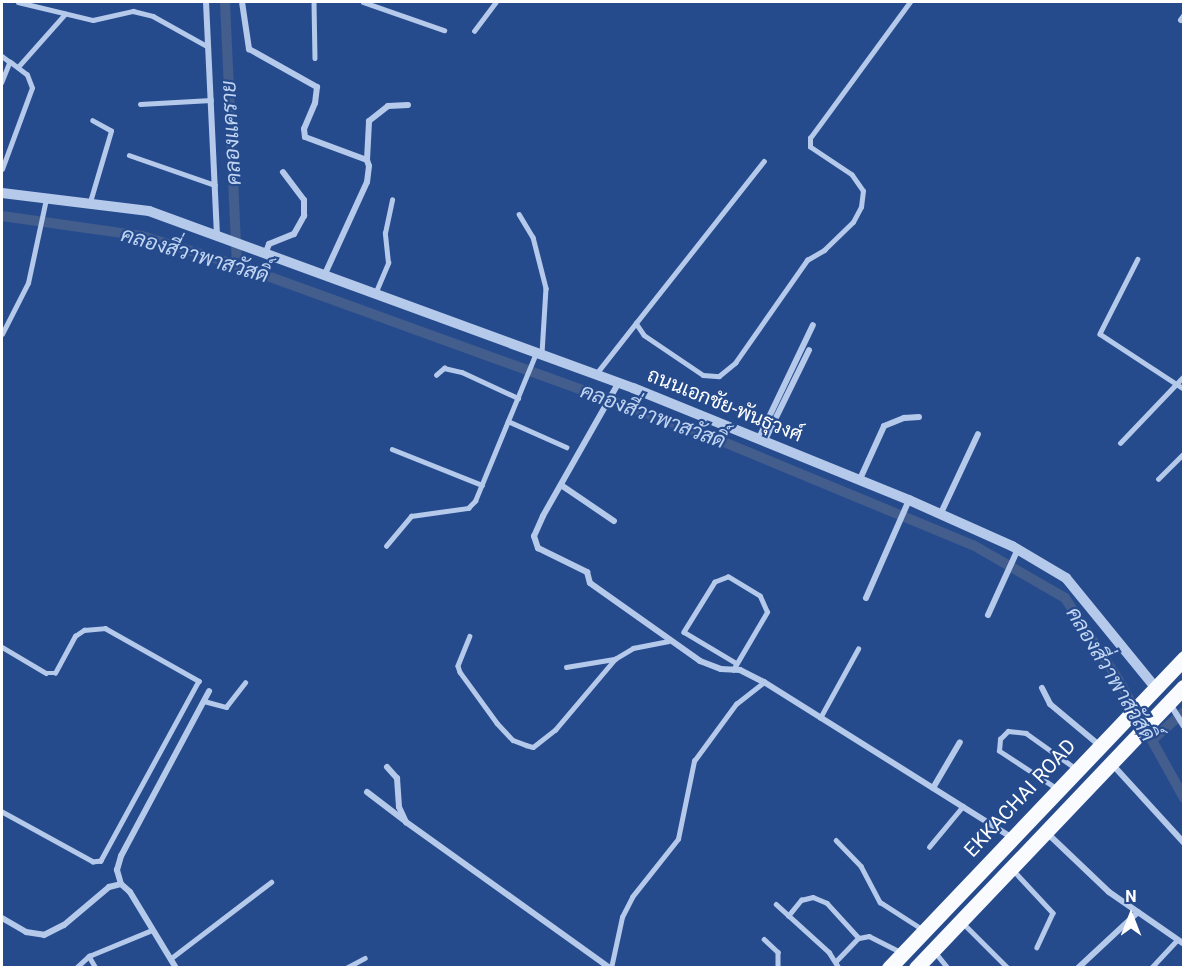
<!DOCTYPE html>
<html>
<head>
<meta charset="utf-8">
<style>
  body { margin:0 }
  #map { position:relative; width:1185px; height:969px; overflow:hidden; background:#264b8d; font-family:Roboto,Sarabun,sans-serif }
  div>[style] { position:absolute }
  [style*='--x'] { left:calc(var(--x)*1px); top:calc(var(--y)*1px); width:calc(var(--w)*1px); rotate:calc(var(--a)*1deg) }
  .canal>* { height:10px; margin:-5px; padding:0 5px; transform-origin:5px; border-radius:5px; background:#435d8d }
  .service>* { height:4.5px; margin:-2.25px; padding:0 2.25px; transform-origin:2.25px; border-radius:2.25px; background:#b5c9eb }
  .minor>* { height:6px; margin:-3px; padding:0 3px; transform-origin:3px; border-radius:3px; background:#b5c9eb }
  .tertiary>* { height:10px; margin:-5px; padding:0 5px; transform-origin:5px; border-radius:5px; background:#b5c9eb }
  .primary>* { height:15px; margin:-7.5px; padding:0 7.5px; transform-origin:7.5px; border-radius:7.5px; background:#f9fbff }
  span { translate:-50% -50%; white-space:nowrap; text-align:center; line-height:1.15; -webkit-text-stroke:4.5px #264b8d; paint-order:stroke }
  .street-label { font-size:20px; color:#fff }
  .water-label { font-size:21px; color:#c1d4f2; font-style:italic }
  .frame { position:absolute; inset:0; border:3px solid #fff; pointer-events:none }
  .north { position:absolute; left:1101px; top:885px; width:60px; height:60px; -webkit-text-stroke:4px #264b8d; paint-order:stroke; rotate:0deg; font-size:16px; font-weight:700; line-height:24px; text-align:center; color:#fff }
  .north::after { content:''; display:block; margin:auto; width:21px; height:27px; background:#fff; clip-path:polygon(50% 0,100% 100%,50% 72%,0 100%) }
</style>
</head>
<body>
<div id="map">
  <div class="canal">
    <i style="--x:225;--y:2;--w:263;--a:87.4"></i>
    <i style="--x:2;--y:216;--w:141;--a:8.1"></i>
    <i style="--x:142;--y:236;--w:99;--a:17"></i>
    <i style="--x:237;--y:265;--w:494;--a:19.9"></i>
    <i style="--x:702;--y:433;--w:293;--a:22.5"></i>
    <i style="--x:973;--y:545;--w:106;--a:29.9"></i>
    <i style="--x:1065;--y:598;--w:97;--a:56.8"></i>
    <i style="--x:1118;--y:679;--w:136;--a:61"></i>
    <i style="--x:1153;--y:739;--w:41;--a:-41.1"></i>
  </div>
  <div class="service">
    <i style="--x:18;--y:2;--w:77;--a:13.5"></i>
    <i style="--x:93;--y:20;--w:41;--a:-12.7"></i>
    <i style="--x:133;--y:11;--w:21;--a:14"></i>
    <i style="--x:153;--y:16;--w:62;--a:29.1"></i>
    <i style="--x:314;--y:2;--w:56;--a:89"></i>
    <i style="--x:363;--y:2;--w:86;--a:19.1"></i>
    <i style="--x:474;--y:31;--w:36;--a:-53"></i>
    <i style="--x:2;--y:56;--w:10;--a:37"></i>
    <i style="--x:10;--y:62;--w:22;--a:112"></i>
    <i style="--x:18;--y:67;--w:71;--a:-48.4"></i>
    <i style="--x:140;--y:104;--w:71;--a:-3.2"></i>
    <i style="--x:129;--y:155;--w:91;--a:19.2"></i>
    <i style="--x:2;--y:169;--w:86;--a:-69.7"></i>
    <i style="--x:32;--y:88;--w:14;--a:-111"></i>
    <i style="--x:27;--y:75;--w:21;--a:-143"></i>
    <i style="--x:90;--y:202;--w:74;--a:-73.5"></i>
    <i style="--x:111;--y:131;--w:21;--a:-151"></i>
    <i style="--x:519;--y:214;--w:27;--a:59"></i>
    <i style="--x:533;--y:237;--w:53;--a:75.7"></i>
    <i style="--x:546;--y:288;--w:66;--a:93.5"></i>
    <i style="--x:1138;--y:259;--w:84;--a:116.9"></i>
    <i style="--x:1100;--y:334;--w:100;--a:33.2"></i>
    <i style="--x:375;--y:294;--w:34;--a:-67"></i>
    <i style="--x:388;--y:263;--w:30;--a:-96"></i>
    <i style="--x:385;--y:233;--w:34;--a:-78"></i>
    <i style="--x:636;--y:323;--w:206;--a:-51.7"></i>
    <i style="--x:2;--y:334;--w:57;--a:-63"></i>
    <i style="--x:28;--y:283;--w:86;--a:-77.9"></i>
    <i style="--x:596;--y:374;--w:65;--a:-51.9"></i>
    <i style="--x:636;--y:323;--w:14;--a:56"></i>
    <i style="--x:644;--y:335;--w:71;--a:34.1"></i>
    <i style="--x:703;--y:375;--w:16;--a:4"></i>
    <i style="--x:719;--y:376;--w:21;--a:-39"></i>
    <i style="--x:735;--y:363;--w:126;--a:-55"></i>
    <i style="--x:807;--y:260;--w:20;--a:-30"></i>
    <i style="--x:824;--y:250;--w:40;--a:-44"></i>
    <i style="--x:853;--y:222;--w:17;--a:-62"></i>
    <i style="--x:861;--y:207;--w:16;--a:-83"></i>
    <i style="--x:863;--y:191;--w:19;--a:-125"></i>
    <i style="--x:852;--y:175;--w:50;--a:-146.3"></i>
    <i style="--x:810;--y:147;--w:9;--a:-90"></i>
    <i style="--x:810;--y:138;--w:169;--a:-53.7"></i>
    <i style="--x:436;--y:375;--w:11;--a:-41"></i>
    <i style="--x:444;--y:368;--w:18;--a:13"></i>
    <i style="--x:462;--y:372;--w:62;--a:24.9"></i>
    <i style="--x:508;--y:421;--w:64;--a:24.1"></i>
    <i style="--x:1120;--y:443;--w:93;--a:-46.3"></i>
    <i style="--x:392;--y:449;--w:97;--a:21.8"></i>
    <i style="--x:1158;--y:479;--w:37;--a:-45"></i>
    <i style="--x:386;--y:546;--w:39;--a:-50"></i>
    <i style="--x:411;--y:516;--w:58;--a:-8"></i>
    <i style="--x:468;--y:508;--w:10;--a:-45"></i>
    <i style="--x:475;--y:501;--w:160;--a:-67.6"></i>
    <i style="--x:470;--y:636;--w:32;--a:112"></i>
    <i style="--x:458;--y:666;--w:6;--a:72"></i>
    <i style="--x:460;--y:672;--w:63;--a:54"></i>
    <i style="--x:497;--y:723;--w:23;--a:47"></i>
    <i style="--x:513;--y:740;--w:14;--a:21"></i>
    <i style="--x:526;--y:745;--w:7;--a:16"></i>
    <i style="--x:533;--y:747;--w:28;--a:-38"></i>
    <i style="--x:555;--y:730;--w:93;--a:-49.8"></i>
    <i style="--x:2;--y:647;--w:51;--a:30.6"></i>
    <i style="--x:46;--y:673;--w:9;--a:0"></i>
    <i style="--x:55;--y:673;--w:42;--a:-61.6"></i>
    <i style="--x:75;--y:636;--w:11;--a:-34"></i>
    <i style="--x:84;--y:630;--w:21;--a:-5"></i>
    <i style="--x:105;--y:628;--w:108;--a:29.4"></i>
    <i style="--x:199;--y:681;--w:205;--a:118.6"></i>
    <i style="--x:101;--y:861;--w:8;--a:173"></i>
    <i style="--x:93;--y:862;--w:104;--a:-151.2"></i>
    <i style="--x:566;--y:667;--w:50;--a:-9.3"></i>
    <i style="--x:615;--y:659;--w:21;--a:-31"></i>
    <i style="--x:633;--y:648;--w:36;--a:-11"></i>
    <i style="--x:733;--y:670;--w:67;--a:-59.6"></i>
    <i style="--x:767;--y:612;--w:17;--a:-114"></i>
    <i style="--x:760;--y:596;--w:37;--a:-149"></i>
    <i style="--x:728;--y:577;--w:14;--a:159"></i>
    <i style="--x:715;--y:582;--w:59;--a:121.8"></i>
    <i style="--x:684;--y:632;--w:61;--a:30.8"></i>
    <i style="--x:204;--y:701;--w:23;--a:15"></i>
    <i style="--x:226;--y:707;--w:31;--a:-52"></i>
    <i style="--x:820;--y:718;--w:79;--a:-61.2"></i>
    <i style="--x:1057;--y:789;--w:69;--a:-146.8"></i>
    <i style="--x:999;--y:751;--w:12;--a:-85"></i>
    <i style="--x:1000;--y:739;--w:11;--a:-45"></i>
    <i style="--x:1008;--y:731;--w:18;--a:6"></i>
    <i style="--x:1026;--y:733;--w:60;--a:35.5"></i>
    <i style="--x:836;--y:840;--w:36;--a:46"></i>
    <i style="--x:861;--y:866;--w:41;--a:62.2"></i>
    <i style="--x:880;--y:902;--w:50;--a:32.7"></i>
    <i style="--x:929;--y:847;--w:53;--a:-50.3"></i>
    <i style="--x:1014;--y:871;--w:57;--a:47.1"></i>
    <i style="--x:1053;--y:913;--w:38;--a:115"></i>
    <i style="--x:776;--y:904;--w:72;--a:42.2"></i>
    <i style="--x:829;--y:952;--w:19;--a:58"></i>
    <i style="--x:788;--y:916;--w:21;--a:-51"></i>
    <i style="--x:801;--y:900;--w:12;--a:-14"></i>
    <i style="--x:813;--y:897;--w:15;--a:23"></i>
    <i style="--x:827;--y:903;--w:47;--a:47.6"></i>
    <i style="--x:859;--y:938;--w:33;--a:134"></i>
    <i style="--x:963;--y:923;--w:64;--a:45"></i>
    <i style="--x:859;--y:938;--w:10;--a:-11"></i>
    <i style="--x:869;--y:936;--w:35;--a:27"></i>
    <i style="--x:764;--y:939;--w:19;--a:43"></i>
    <i style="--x:778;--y:952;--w:16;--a:90"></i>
    <i style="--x:935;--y:952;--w:21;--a:51"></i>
    <i style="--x:89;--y:956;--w:14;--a:60"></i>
    <i style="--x:170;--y:959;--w:127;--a:-37.3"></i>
    <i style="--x:76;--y:968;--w:18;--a:-43"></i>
    <i style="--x:89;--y:956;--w:68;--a:-22.4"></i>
    <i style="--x:346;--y:968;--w:21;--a:-28"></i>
    <i style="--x:611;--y:968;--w:52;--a:-77.8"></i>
    <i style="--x:622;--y:917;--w:22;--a:-63"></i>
    <i style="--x:632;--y:897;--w:74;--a:-51.6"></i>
    <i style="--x:678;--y:839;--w:80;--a:-78.4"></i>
    <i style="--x:694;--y:761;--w:71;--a:-53.6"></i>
    <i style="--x:736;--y:704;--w:36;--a:-38"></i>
    <i style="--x:1151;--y:968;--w:38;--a:-47"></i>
  </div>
  <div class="minor">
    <i style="--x:206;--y:2;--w:235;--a:87.3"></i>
    <i style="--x:242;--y:2;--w:48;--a:81.5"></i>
    <i style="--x:249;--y:49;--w:78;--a:29.2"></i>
    <i style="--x:317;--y:87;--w:16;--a:97"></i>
    <i style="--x:315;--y:103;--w:28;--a:113"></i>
    <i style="--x:304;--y:129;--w:8;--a:83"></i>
    <i style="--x:305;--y:137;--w:66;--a:20.4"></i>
    <i style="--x:367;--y:160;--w:6;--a:72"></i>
    <i style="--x:369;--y:166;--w:16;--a:97"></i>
    <i style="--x:367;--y:182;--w:103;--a:114.6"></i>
    <i style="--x:1181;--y:20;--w:5;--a:-53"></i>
    <i style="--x:367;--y:160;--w:39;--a:-87"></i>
    <i style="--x:369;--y:121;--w:24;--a:-38"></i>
    <i style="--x:388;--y:106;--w:20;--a:-3"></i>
    <i style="--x:265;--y:254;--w:11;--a:-68"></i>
    <i style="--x:269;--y:244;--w:27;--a:-22"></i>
    <i style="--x:294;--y:234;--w:21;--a:-61"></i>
    <i style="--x:304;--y:216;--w:16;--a:-90"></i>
    <i style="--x:304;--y:200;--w:35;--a:-127"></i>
    <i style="--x:619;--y:382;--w:154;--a:119.6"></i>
    <i style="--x:543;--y:516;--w:22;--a:114"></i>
    <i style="--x:534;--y:536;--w:13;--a:72"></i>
    <i style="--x:538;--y:548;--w:55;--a:26.1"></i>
    <i style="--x:587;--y:572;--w:11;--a:75"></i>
    <i style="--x:590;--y:583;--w:135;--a:35.3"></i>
    <i style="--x:700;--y:661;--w:22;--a:21"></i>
    <i style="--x:721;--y:669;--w:19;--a:3"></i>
    <i style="--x:740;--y:670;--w:27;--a:27"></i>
    <i style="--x:764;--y:682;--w:292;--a:32.1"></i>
    <i style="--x:759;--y:438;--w:125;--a:-64.5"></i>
    <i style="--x:765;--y:440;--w:100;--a:-63.9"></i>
    <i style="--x:860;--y:479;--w:58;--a:-65.6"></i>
    <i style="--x:884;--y:426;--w:22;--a:-22"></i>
    <i style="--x:904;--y:418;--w:15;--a:-4"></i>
    <i style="--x:561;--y:485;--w:64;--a:34.2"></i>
    <i style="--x:941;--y:513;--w:87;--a:-64.9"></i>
    <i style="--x:866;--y:598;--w:107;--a:-66.3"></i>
    <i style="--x:988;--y:615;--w:72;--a:-65.6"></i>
    <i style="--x:1042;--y:688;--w:18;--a:63"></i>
    <i style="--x:1050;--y:704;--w:64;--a:39.9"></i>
    <i style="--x:1170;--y:704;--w:26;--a:58"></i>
    <i style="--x:1111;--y:763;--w:108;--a:47.6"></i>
    <i style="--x:387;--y:767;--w:15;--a:48"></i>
    <i style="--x:397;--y:778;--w:29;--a:86"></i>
    <i style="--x:399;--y:807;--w:17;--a:65"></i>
    <i style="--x:406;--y:822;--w:251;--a:35.6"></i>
    <i style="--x:933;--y:788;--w:53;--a:-59.6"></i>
    <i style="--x:367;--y:792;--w:48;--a:37.3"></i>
    <i style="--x:1046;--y:832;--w:87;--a:43.6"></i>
    <i style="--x:1109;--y:892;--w:91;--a:34.7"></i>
    <i style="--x:2;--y:918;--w:28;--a:30"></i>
    <i style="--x:26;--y:932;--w:18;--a:9"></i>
    <i style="--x:44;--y:935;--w:22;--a:-27"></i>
    <i style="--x:64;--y:925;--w:59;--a:-40.2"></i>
    <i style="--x:109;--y:887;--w:12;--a:-14"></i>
    <i style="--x:176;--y:968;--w:89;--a:-121.2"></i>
    <i style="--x:130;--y:892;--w:12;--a:-138"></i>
    <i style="--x:121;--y:884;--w:15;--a:-106"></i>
    <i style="--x:117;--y:870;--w:15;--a:-74"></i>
    <i style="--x:121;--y:856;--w:187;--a:-61.9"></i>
    <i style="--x:1078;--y:968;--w:82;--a:-43"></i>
  </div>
  <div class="tertiary">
    <i style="--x:2;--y:193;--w:148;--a:7"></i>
    <i style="--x:149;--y:211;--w:515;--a:20.09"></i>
    <i style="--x:633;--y:388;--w:298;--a:22.1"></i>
    <i style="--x:909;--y:500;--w:113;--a:24.1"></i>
    <i style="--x:1012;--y:546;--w:63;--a:30.7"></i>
    <i style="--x:1066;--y:578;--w:141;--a:50.8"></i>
  </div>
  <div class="primary">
    <i style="--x:889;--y:968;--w:428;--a:-46.4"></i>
    <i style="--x:916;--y:968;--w:388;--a:-46.4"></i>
  </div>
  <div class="street-label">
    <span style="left:725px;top:405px;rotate:22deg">ถนนเอกชัย-พันธุวงศ์</span>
    <span style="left:1020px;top:798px;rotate:-47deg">EKKACHAI ROAD</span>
  </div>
  <div class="water-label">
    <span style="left:231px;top:133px;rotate:-93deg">คลองเเคราย</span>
    <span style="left:195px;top:255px;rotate:16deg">คลองสี่วาพาสวัสดิ์</span>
    <span style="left:653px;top:416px;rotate:20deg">คลองสี่วาพาสวัสดิ์</span>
    <span style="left:1111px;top:674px;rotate:59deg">คลองสี่วาพาสวัสดิ์</span>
  </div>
  <div class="frame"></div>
  <div class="north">N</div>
</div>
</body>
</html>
